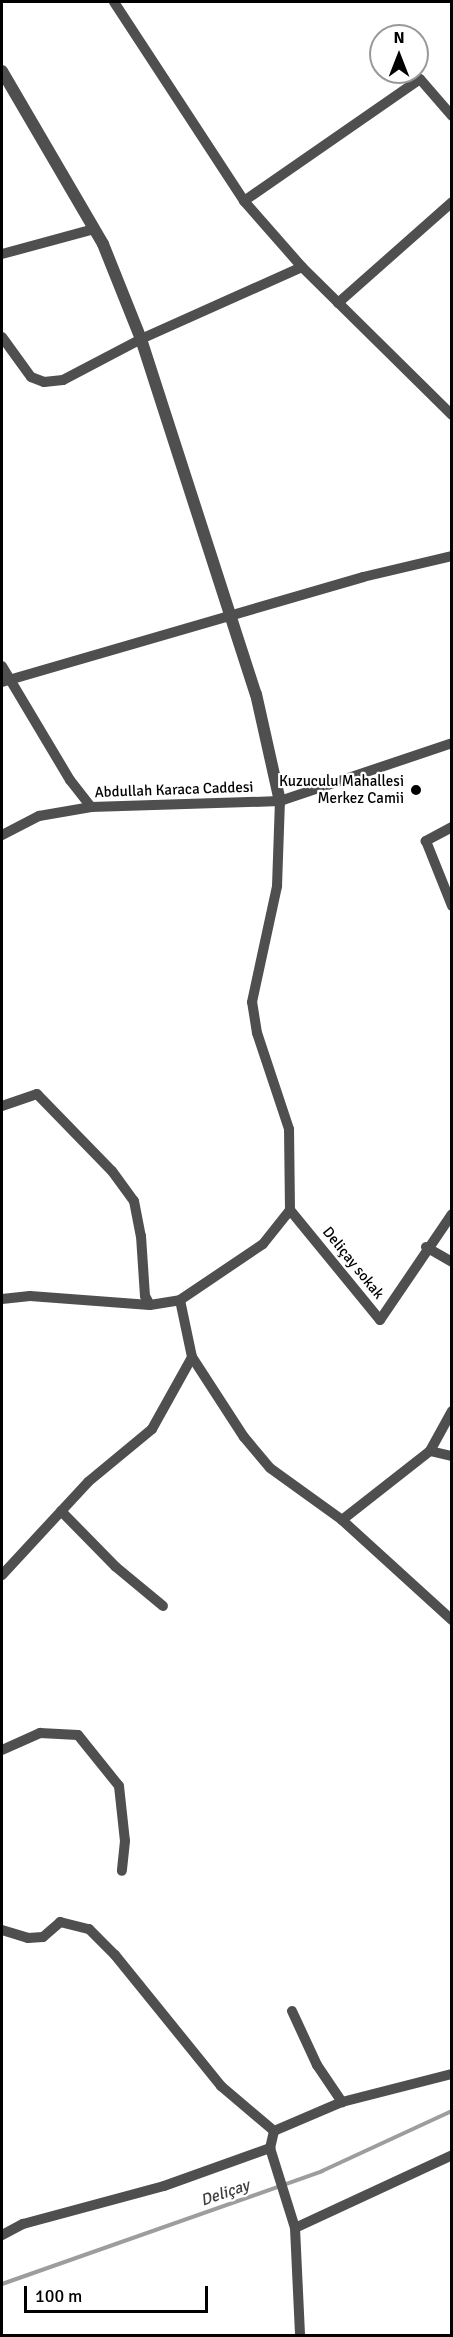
<!DOCTYPE html>
<html>
<head>
<meta charset="utf-8">
<style>
  body { margin:0 }
  #map { position:relative; width:453px; height:2337px; overflow:hidden; background:#fff; font-family:Signika,sans-serif }
  div>[style] { position:absolute }
  [style*='--x'] { left:calc(var(--x)*1px); top:calc(var(--y)*1px); width:calc(var(--w)*1px); rotate:calc(var(--a)*1deg) }
  .stream>* { height:4px; margin:-2px; padding:0 2px; transform-origin:2px; border-radius:2px; background:#9d9d9d }
  .minor>* { height:10px; margin:-5px; padding:0 5px; transform-origin:5px; border-radius:5px; background:#4f4f4f }
  .tertiary>* { height:12px; margin:-6px; padding:0 6px; transform-origin:6px; border-radius:6px; background:#4f4f4f }
  .dots>* { width:16px; height:16px; translate:-50% -50%; box-sizing:border-box; border:3px solid #fff; border-radius:50% }
  span { translate:-50% -50%; white-space:nowrap; text-align:center; line-height:1.15; -webkit-text-stroke:4.5px #fff; paint-order:stroke }
  .poi-label { font-size:15px; color:#000 }
  .right { translate:-100% -50%; text-align:right }
  .street-label { font-size:15px; color:#000 }
  .water-label { font-size:16px; color:#3e3e3e; font-style:italic }
  .frame { position:absolute; inset:0; border:3px solid #000; pointer-events:none }
  .north { position:absolute; left:369px; top:24px; width:60px; height:60px; box-sizing:border-box; background:#fff; border:2px solid #999; border-radius:50%; rotate:0deg; font-size:16px; font-weight:700; line-height:24px; text-align:center; color:#000 }
  .north::after { content:''; display:block; margin:auto; width:21px; height:27px; background:#000; clip-path:polygon(50% 0,100% 100%,50% 72%,0 100%) }
  .scale { position:absolute; left:24px; top:2286px; width:184px; height:27px; box-sizing:border-box; border:3px solid #000; border-top:0; padding-left:8px; font-size:18px; line-height:21px; white-space:nowrap; color:#000; -webkit-text-stroke:4px #fff; paint-order:stroke }
</style>
</head>
<body>
<div id="map">
  <div class="stream">
    <i style="--x:2;--y:2284;--w:339;--a:-19.4"></i>
    <i style="--x:322;--y:2171;--w:143;--a:-24.8"></i>
  </div>
  <div class="minor">
    <i style="--x:114;--y:2;--w:238;--a:56.8"></i>
    <i style="--x:244;--y:201;--w:88;--a:48.7"></i>
    <i style="--x:302;--y:267;--w:211;--a:44.6"></i>
    <i style="--x:244;--y:201;--w:214;--a:-34.7"></i>
    <i style="--x:420;--y:79;--w:49;--a:49.1"></i>
    <i style="--x:2;--y:254;--w:95;--a:-15.2"></i>
    <i style="--x:338;--y:303;--w:152;--a:-41.5"></i>
    <i style="--x:2;--y:337;--w:49;--a:54.1"></i>
    <i style="--x:31;--y:377;--w:14;--a:21"></i>
    <i style="--x:44;--y:382;--w:19;--a:-6"></i>
    <i style="--x:63;--y:380;--w:88;--a:-27.7"></i>
    <i style="--x:141;--y:339;--w:176;--a:-24.1"></i>
    <i style="--x:2;--y:666;--w:133;--a:59.2"></i>
    <i style="--x:70;--y:780;--w:34;--a:52"></i>
    <i style="--x:2;--y:682;--w:376;--a:-16.2"></i>
    <i style="--x:363;--y:577;--w:91;--a:-13.3"></i>
    <i style="--x:452;--y:827;--w:30;--a:152"></i>
    <i style="--x:426;--y:841;--w:70;--a:68.2"></i>
    <i style="--x:2;--y:835;--w:42;--a:-27.2"></i>
    <i style="--x:39;--y:816;--w:53;--a:-9.8"></i>
    <i style="--x:91;--y:807;--w:189;--a:-1.8"></i>
    <i style="--x:280;--y:801;--w:182;--a:-18.6"></i>
    <i style="--x:2;--y:1106;--w:37;--a:-19"></i>
    <i style="--x:37;--y:1094;--w:107;--a:45.8"></i>
    <i style="--x:112;--y:1171;--w:37;--a:54"></i>
    <i style="--x:134;--y:1201;--w:36;--a:79"></i>
    <i style="--x:141;--y:1236;--w:60;--a:86.2"></i>
    <i style="--x:145;--y:1296;--w:10;--a:61"></i>
    <i style="--x:290;--y:1210;--w:142;--a:50.7"></i>
    <i style="--x:380;--y:1320;--w:128;--a:-55.8"></i>
    <i style="--x:426;--y:1247;--w:30;--a:30"></i>
    <i style="--x:2;--y:1299;--w:28;--a:-6"></i>
    <i style="--x:30;--y:1296;--w:120;--a:4.3"></i>
    <i style="--x:150;--y:1305;--w:30;--a:-9"></i>
    <i style="--x:180;--y:1300;--w:100;--a:-34"></i>
    <i style="--x:263;--y:1244;--w:43;--a:-51.5"></i>
    <i style="--x:290;--y:1210;--w:81;--a:-90.7"></i>
    <i style="--x:289;--y:1129;--w:101;--a:-108.4"></i>
    <i style="--x:257;--y:1033;--w:31;--a:-99"></i>
    <i style="--x:252;--y:1002;--w:119;--a:-77.8"></i>
    <i style="--x:277;--y:886;--w:85;--a:-88"></i>
    <i style="--x:192;--y:1357;--w:95;--a:57"></i>
    <i style="--x:244;--y:1437;--w:40;--a:50"></i>
    <i style="--x:270;--y:1468;--w:89;--a:35.8"></i>
    <i style="--x:342;--y:1520;--w:149;--a:42.3"></i>
    <i style="--x:430;--y:1451;--w:23;--a:13"></i>
    <i style="--x:61;--y:1511;--w:78;--a:45.5"></i>
    <i style="--x:116;--y:1567;--w:61;--a:39.7"></i>
    <i style="--x:342;--y:1520;--w:112;--a:-38.1"></i>
    <i style="--x:430;--y:1451;--w:46;--a:-61.2"></i>
    <i style="--x:2;--y:1575;--w:127;--a:-47.2"></i>
    <i style="--x:88;--y:1482;--w:83;--a:-39.6"></i>
    <i style="--x:152;--y:1429;--w:82;--a:-60.9"></i>
    <i style="--x:192;--y:1357;--w:58;--a:-101.9"></i>
    <i style="--x:2;--y:1750;--w:42;--a:-24.1"></i>
    <i style="--x:40;--y:1733;--w:38;--a:3"></i>
    <i style="--x:78;--y:1735;--w:65;--a:51.2"></i>
    <i style="--x:119;--y:1786;--w:55;--a:83.8"></i>
    <i style="--x:125;--y:1841;--w:30;--a:96"></i>
    <i style="--x:2;--y:1930;--w:27;--a:17"></i>
    <i style="--x:28;--y:1938;--w:15;--a:-4"></i>
    <i style="--x:43;--y:1937;--w:23;--a:-41"></i>
    <i style="--x:60;--y:1922;--w:30;--a:14"></i>
    <i style="--x:89;--y:1929;--w:37;--a:45"></i>
    <i style="--x:115;--y:1955;--w:169;--a:51"></i>
    <i style="--x:221;--y:2086;--w:70;--a:40.3"></i>
    <i style="--x:274;--y:2131;--w:17;--a:103"></i>
    <i style="--x:270;--y:2148;--w:84;--a:72.6"></i>
    <i style="--x:295;--y:2228;--w:108;--a:87.3"></i>
    <i style="--x:292;--y:2011;--w:60;--a:65.2"></i>
    <i style="--x:317;--y:2065;--w:45;--a:56"></i>
    <i style="--x:274;--y:2131;--w:74;--a:-23.1"></i>
    <i style="--x:342;--y:2102;--w:114;--a:-14.3"></i>
    <i style="--x:295;--y:2228;--w:173;--a:-24.9"></i>
    <i style="--x:2;--y:2235;--w:24;--a:-28"></i>
    <i style="--x:23;--y:2224;--w:146;--a:-15.1"></i>
    <i style="--x:164;--y:2186;--w:113;--a:-19.7"></i>
  </div>
  <div class="tertiary">
    <i style="--x:2;--y:71;--w:200;--a:59.7"></i>
    <i style="--x:103;--y:244;--w:102;--a:68.2"></i>
    <i style="--x:141;--y:339;--w:373;--a:72.1"></i>
    <i style="--x:256;--y:694;--w:110;--a:77.4"></i>
  </div>
  <div class="dots">
    <i style="left:416px;top:790px;background:#000"></i>
  </div>
  <div class="poi-label">
    <span class="right" style="left:404px;top:790px">Kuzuculu Mahallesi<br>Merkez Camii</span>
  </div>
  <div class="street-label">
    <span style="left:174px;top:790px;rotate:-2deg">Abdullah Karaca Caddesi</span>
    <span style="left:353px;top:1263px;rotate:51deg">Deliçay sokak</span>
  </div>
  <div class="water-label">
    <span style="left:225px;top:2193px;rotate:-19deg">Deliçay</span>
  </div>
  <div class="frame"></div>
  <div class="north">N</div>
  <div class="scale">100 m</div>
</div>
</body>
</html>
